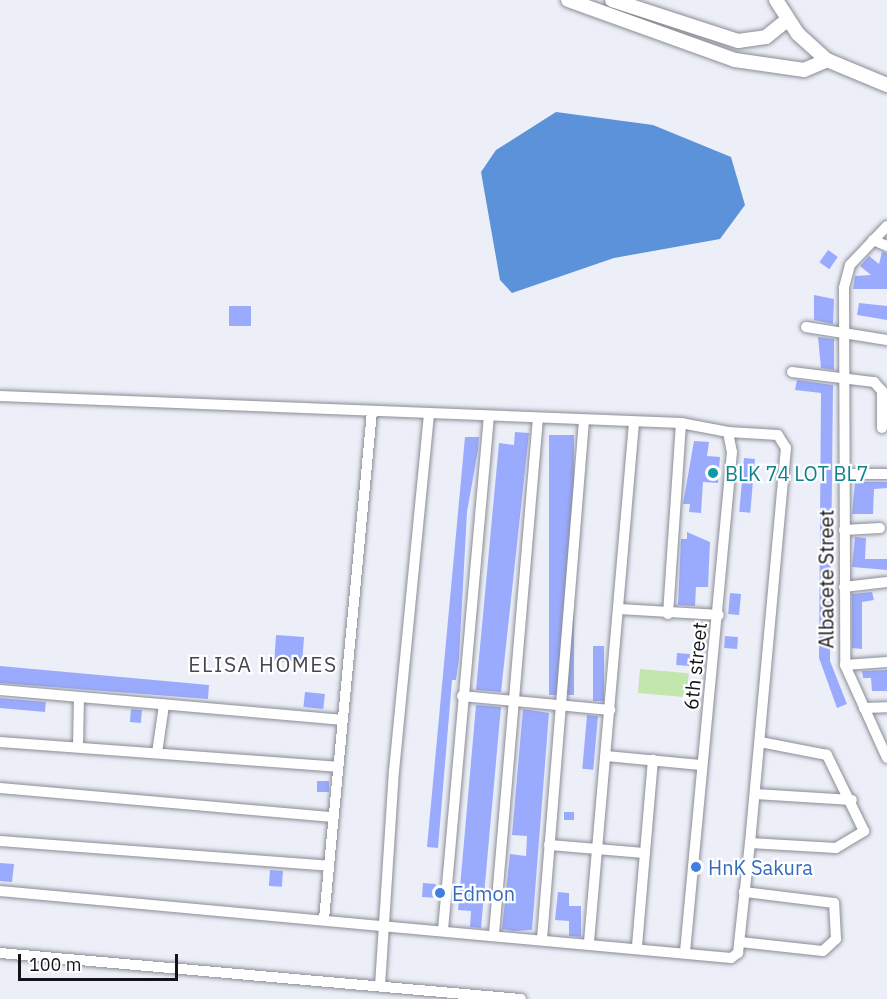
<!DOCTYPE html>
<html>
<head>
<meta charset="utf-8">
<style>
  body { margin:0 }
  #map { position:relative; width:887px; height:999px; overflow:hidden; background:#eceff8; font-family:"IBM Plex Sans",sans-serif }
  div>[style] { position:absolute }
  [style*='--x'] { left:calc(var(--x)*1px); top:calc(var(--y)*1px); width:calc(var(--w)*1px); rotate:calc(var(--a)*1deg) }
  .green>* { inset:0; background:#c2e7ad; transform-origin:0 0 }
  .water>* { inset:0; background:#5c92d9 }
  .building>* { inset:0; background:#9aabfe; transform-origin:0 0 }
  .roads { filter:drop-shadow(0 0 2px #8a8c95) drop-shadow(0 0 2px #8a8c95) }
  .minor>* { height:10px; margin:-5px; padding:0 5px; transform-origin:5px; border-radius:5px; background:#fff }
  .tertiary>* { height:14px; margin:-7px; padding:0 7px; transform-origin:7px; border-radius:7px; background:#fff }
  .dots>* { width:16px; height:16px; translate:-50% -50%; box-sizing:border-box; border:3px solid #fff; border-radius:50% }
  span { translate:-50% -50%; white-space:nowrap; text-align:center; line-height:1.15; -webkit-text-stroke:4.5px #fff; paint-order:stroke }
  .culture-label { font-size:20px; color:#0d838f }
  .left { translate:0 -50%; text-align:left }
  .street-label { font-size:20px; color:#141418 }
  .shop-label { font-size:20px; color:#366cbe }
  .neighbourhood-label { font-size:21px; color:#45474f; letter-spacing:1.5px }
  .scale { position:absolute; left:18px; top:954px; width:160px; height:27px; box-sizing:border-box; border:3px solid #141418; border-top:0; padding-left:8px; font-size:18px; line-height:21px; white-space:nowrap; color:#141418; -webkit-text-stroke:4px #fff; paint-order:stroke }
</style>
</head>
<body>
<div id="map">
  <div class="green">
    <i style="left:640px;top:669px;width:49px;height:24px;rotate:5deg"></i>
  </div>
  <div class="water">
    <i style="clip-path:polygon(556px 112px,653px 125px,731px 157px,745px 205px,720px 239px,614px 258px,512px 293px,500px 280px,481px 172px,496px 150px)"></i>
  </div>
  <div class="building">
    <i style="left:828px;top:250px;width:12px;height:15px;rotate:35deg"></i>
    <i style="clip-path:polygon(882px 252px,887px 253px,887px 289px,853px 289px,855px 276px,871px 275px,860px 266px,869px 256px,879px 264px)"></i>
    <i style="clip-path:polygon(814px 295px,834px 299px,833px 324px,814px 320px)"></i>
    <i style="clip-path:polygon(859px 303px,887px 306px,887px 320px,857px 315px)"></i>
    <i style="left:251px;top:306px;width:20px;height:22px;rotate:90deg"></i>
    <i style="clip-path:polygon(818px 337px,834px 339px,834px 370px,821px 368px)"></i>
    <i style="clip-path:polygon(797px 380px,833px 385px,830px 661px,847px 704px,837px 708px,819px 658px,821px 393px,795px 390px)"></i>
    <i style="clip-path:polygon(515px 432px,529px 433px,501px 692px,476px 690px,499px 443px,514px 445px)"></i>
    <i style="left:549px;top:435px;width:25px;height:260px"></i>
    <i style="clip-path:polygon(465px 437px,479px 437px,478px 450px,467px 512px,459px 659px,456px 680px,452px 680px,438px 848px,427px 847px)"></i>
    <i style="clip-path:polygon(694px 441px,709px 442px,707px 456px,720px 457px,718px 483px,703px 482px,701px 513px,689px 512px,690px 504px,683px 504px)"></i>
    <i style="left:744px;top:458px;width:11px;height:54px;rotate:5deg"></i>
    <i style="clip-path:polygon(855px 482px,887px 482px,887px 488px,874px 489px,873px 514px,852px 514px)"></i>
    <i style="clip-path:polygon(687px 532px,710px 542px,708px 587px,696px 587px,695px 606px,678px 605px,681px 539px,687px 539px)"></i>
    <i style="clip-path:polygon(855px 537px,866px 538px,865px 559px,887px 559px,887px 570px,852px 567px)"></i>
    <i style="clip-path:polygon(872px 592px,874px 600px,862px 602px,862px 649px,852px 648px,852px 594px)"></i>
    <i style="left:730px;top:593px;width:11px;height:21px;rotate:5deg"></i>
    <i style="left:725px;top:636px;width:13px;height:12px;rotate:4deg"></i>
    <i style="left:304px;top:637px;width:26px;height:28px;rotate:94deg"></i>
    <i style="left:593px;top:646px;width:11px;height:55px"></i>
    <i style="left:677px;top:653px;width:13px;height:12px;rotate:4deg"></i>
    <i style="clip-path:polygon(0 666px,209px 685px,208px 699px,0 683px)"></i>
    <i style="clip-path:polygon(887px 670px,887px 691px,872px 691px,871px 678px,863px 678px,862px 671px)"></i>
    <i style="left:305px;top:692px;width:20px;height:15px;rotate:6deg"></i>
    <i style="left:0;top:698px;width:46px;height:10px;rotate:5deg"></i>
    <i style="clip-path:polygon(476px 705px,501px 707px,481px 928px,470px 927px,471px 911px,458px 910px)"></i>
    <i style="left:131px;top:709px;width:11px;height:13px;rotate:5deg"></i>
    <i style="clip-path:polygon(523px 709px,549px 713px,532px 930px,514px 931px,502px 929px,510px 854px,526px 856px,527px 836px,512px 835px)"></i>
    <i style="left:587px;top:715px;width:11px;height:54px;rotate:5deg"></i>
    <i style="left:317px;top:781px;width:12px;height:11px"></i>
    <i style="left:564px;top:812px;width:10px;height:8px"></i>
    <i style="clip-path:polygon(0 863px,14px 864px,12px 882px,0 881px)"></i>
    <i style="left:270px;top:870px;width:13px;height:16px;rotate:4deg"></i>
    <i style="left:423px;top:883px;width:13px;height:14px;rotate:4deg"></i>
    <i style="clip-path:polygon(558px 892px,569px 893px,569px 906px,581px 906px,581px 937px,569px 936px,569px 921px,555px 920px)"></i>
  </div>
  <div class="roads">
    <div class="minor">
      <i style="--x:887;--y:226;--w:54;--a:133.5"></i>
      <i style="--x:850;--y:265;--w:24;--a:105"></i>
      <i style="--x:844;--y:288;--w:377;--a:89.8"></i>
      <i style="--x:845;--y:665;--w:102;--a:65.7"></i>
      <i style="--x:873;--y:240;--w:15;--a:23"></i>
      <i style="--x:806;--y:327;--w:82;--a:9.1"></i>
      <i style="--x:792;--y:372;--w:83;--a:7"></i>
      <i style="--x:874;--y:382;--w:12;--a:48"></i>
      <i style="--x:882;--y:391;--w:37;--a:90"></i>
      <i style="--x:0;--y:396;--w:682;--a:2.27"></i>
      <i style="--x:681;--y:423;--w:48;--a:10.8"></i>
      <i style="--x:728;--y:432;--w:20;--a:79"></i>
      <i style="--x:732;--y:452;--w:502;--a:95.37"></i>
      <i style="--x:844;--y:474;--w:43;--a:0"></i>
      <i style="--x:844;--y:530;--w:36;--a:-3"></i>
      <i style="--x:844;--y:587;--w:43;--a:-6.6"></i>
      <i style="--x:620;--y:609;--w:99;--a:3.5"></i>
      <i style="--x:668;--y:614;--w:191;--a:-86.1"></i>
      <i style="--x:845;--y:665;--w:42;--a:-4.1"></i>
      <i style="--x:0;--y:690;--w:342;--a:5"></i>
      <i style="--x:462;--y:696;--w:149;--a:5.4"></i>
      <i style="--x:864;--y:708;--w:23;--a:-2"></i>
      <i style="--x:0;--y:742;--w:338;--a:4.2"></i>
      <i style="--x:78;--y:747;--w:50;--a:-88.9"></i>
      <i style="--x:157;--y:753;--w:49;--a:-81.7"></i>
      <i style="--x:606;--y:756;--w:95;--a:5.4"></i>
      <i style="--x:0;--y:788;--w:334;--a:5"></i>
      <i style="--x:755;--y:794;--w:97;--a:3.5"></i>
      <i style="--x:0;--y:841;--w:330;--a:4.3"></i>
      <i style="--x:750;--y:843;--w:86;--a:3.3"></i>
      <i style="--x:836;--y:848;--w:33;--a:-31"></i>
      <i style="--x:864;--y:831;--w:85;--a:-116"></i>
      <i style="--x:827;--y:755;--w:68;--a:-169"></i>
      <i style="--x:549;--y:845;--w:96;--a:4.8"></i>
      <i style="--x:0;--y:891;--w:734;--a:5.24"></i>
      <i style="--x:731;--y:958;--w:9;--a:-36"></i>
      <i style="--x:738;--y:953;--w:111;--a:-83.8"></i>
      <i style="--x:750;--y:843;--w:397;--a:-84.8"></i>
      <i style="--x:786;--y:448;--w:15;--a:-122"></i>
      <i style="--x:778;--y:435;--w:50;--a:-176.6"></i>
      <i style="--x:324;--y:919;--w:510;--a:-84.6"></i>
      <i style="--x:443;--y:930;--w:516;--a:-84.89"></i>
      <i style="--x:494;--y:934;--w:518;--a:-85.13"></i>
      <i style="--x:542;--y:939;--w:521;--a:-85.37"></i>
      <i style="--x:589;--y:942;--w:522;--a:-85.05"></i>
      <i style="--x:740;--y:942;--w:83;--a:6.2"></i>
      <i style="--x:823;--y:951;--w:18;--a:-43"></i>
      <i style="--x:836;--y:939;--w:36;--a:-93"></i>
      <i style="--x:834;--y:903;--w:91;--a:-173"></i>
      <i style="--x:637;--y:946;--w:187;--a:-85.1"></i>
      <i style="--x:0;--y:953;--w:523;--a:5.05"></i>
      <i style="--x:380;--y:986;--w:215;--a:-86.3"></i>
      <i style="--x:394;--y:771;--w:359;--a:-84.4"></i>
    </div>
    <div class="tertiary">
      <i style="--x:568;--y:0;--w:177;--a:19.8"></i>
      <i style="--x:735;--y:60;--w:70;--a:8.2"></i>
      <i style="--x:804;--y:70;--w:25;--a:-23"></i>
      <i style="--x:612;--y:0;--w:133;--a:18"></i>
      <i style="--x:738;--y:41;--w:28;--a:-8"></i>
      <i style="--x:766;--y:37;--w:27;--a:-39"></i>
      <i style="--x:776;--y:0;--w:40;--a:57.1"></i>
      <i style="--x:798;--y:34;--w:39;--a:42"></i>
      <i style="--x:827;--y:60;--w:65;--a:22.6"></i>
    </div>
  </div>
  <div class="dots">
    <i style="left:713px;top:473px;background:#0f9aa8"></i>
    <i style="left:696px;top:867px;background:#3f7fe0"></i>
    <i style="left:440px;top:893px;background:#3f7fe0"></i>
  </div>
  <div class="culture-label">
    <span class="left" style="left:725px;top:473px">BLK 74 LOT BL7</span>
  </div>
  <div class="street-label">
    <span style="left:826px;top:579px;rotate:-90deg">Albacete Street</span>
    <span style="left:695px;top:666px;rotate:-84deg">6th street</span>
  </div>
  <div class="shop-label">
    <span class="left" style="left:708px;top:867px">HnK Sakura</span>
    <span class="left" style="left:452px;top:893px">Edmon</span>
  </div>
  <div class="neighbourhood-label">
    <span style="left:263px;top:664px">ELISA HOMES</span>
  </div>
  <div class="scale">100 m</div>
</div>
</body>
</html>
